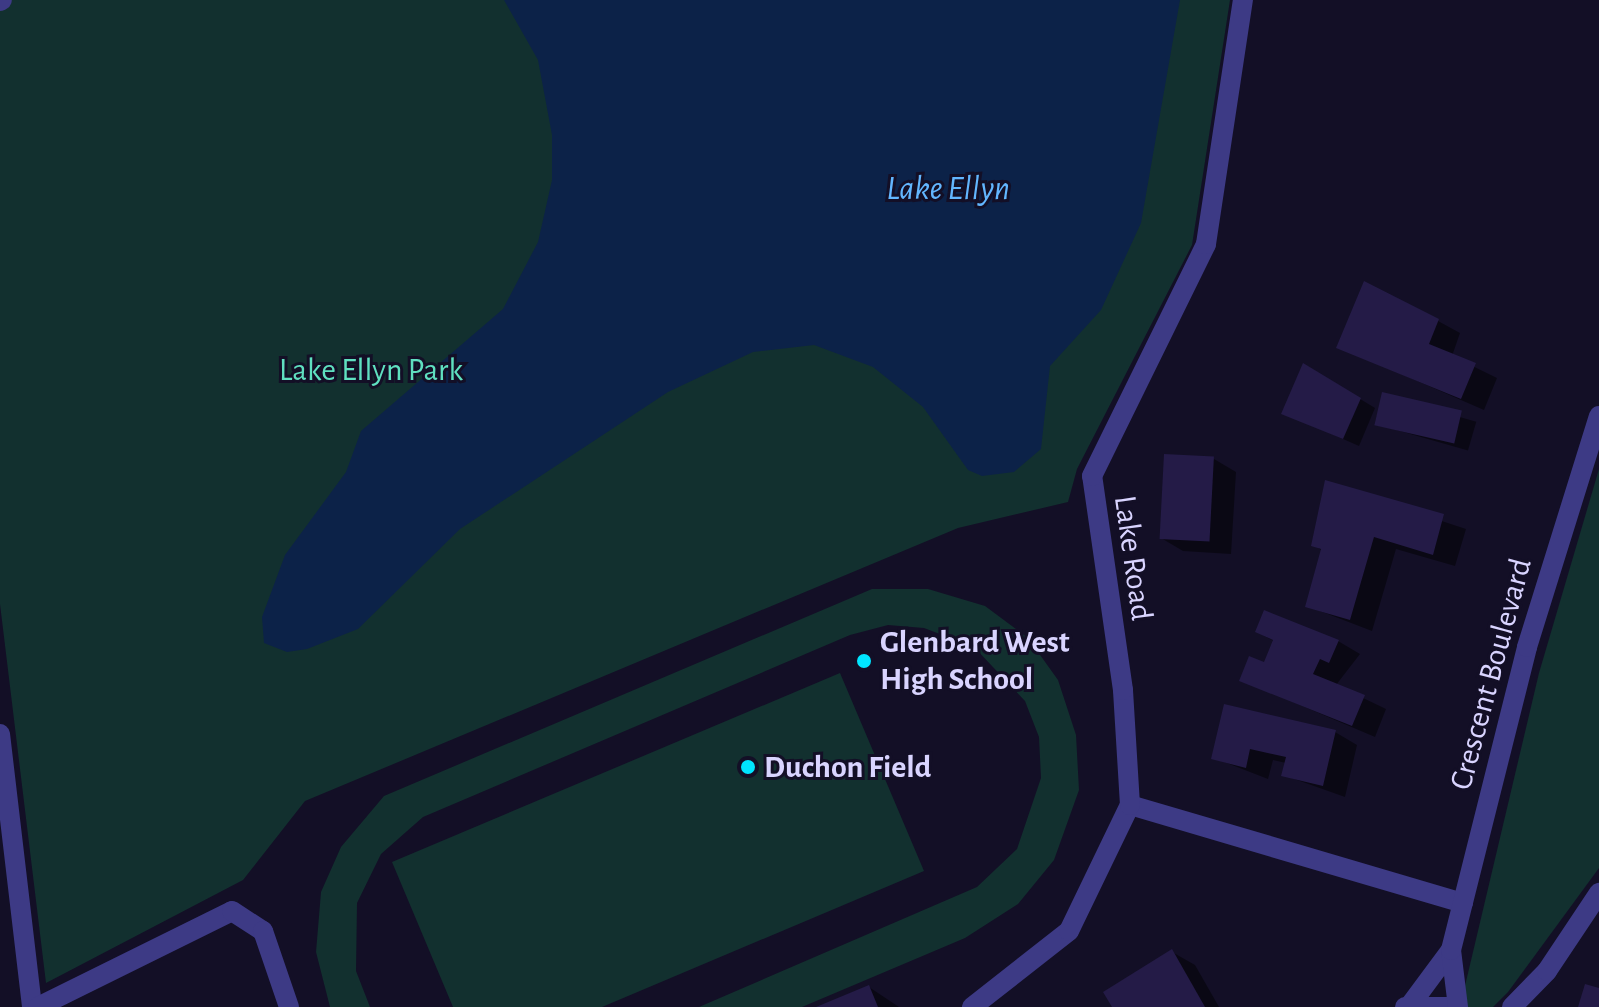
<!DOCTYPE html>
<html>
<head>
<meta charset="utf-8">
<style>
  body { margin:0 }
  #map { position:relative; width:1599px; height:1007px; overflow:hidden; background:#130f26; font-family:"Alegreya Sans",sans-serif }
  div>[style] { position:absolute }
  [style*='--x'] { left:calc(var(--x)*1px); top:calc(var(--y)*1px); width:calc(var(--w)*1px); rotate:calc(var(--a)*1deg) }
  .green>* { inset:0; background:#12302f }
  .water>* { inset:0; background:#0c2248 }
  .shadow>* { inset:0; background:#0007; transform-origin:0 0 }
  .building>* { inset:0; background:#241b47; transform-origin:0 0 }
  .minor>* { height:20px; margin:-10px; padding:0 10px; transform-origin:10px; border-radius:10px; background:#3d3a85 }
  .dots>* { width:22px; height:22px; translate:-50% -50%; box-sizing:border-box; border:4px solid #130f26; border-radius:50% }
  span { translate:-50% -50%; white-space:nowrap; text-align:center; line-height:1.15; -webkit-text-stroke:6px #130f26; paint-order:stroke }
  .park-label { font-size:32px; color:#5fe0c0 }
  .street-label { font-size:32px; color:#d9d4ff }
  .poi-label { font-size:32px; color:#d9d4ff; font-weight:700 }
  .left { translate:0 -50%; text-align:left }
  .water-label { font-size:34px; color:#62b6ff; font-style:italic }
</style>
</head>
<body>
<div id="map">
  <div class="green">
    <i style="clip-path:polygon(0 0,1230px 0,1192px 245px,1077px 469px,1068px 502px,958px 528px,305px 801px,243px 880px,46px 983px,0 604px)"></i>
    <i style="clip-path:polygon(1599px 469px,1599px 868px,1508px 992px,1493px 1007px,1460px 1007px,1539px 673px)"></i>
    <i style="clip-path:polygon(872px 589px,928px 589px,985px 606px,1028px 638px,1058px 680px,1076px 735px,1079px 790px,1054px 860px,1018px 904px,965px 938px,802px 1007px,699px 1007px,977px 887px,1017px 849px,1041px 778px,1039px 737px,1025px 701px,974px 647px,924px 628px,888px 625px,850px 635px,423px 817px,381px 854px,357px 903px,356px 971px,370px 1007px,330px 1007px,316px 952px,321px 892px,341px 847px,384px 796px)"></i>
    <i style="clip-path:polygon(840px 673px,924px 871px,602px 1007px,453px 1007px,392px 862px)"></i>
  </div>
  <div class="water">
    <i style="clip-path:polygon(504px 0,1180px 0,1141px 223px,1101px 310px,1050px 366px,1041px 449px,1014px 472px,982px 476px,968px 470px,923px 407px,873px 367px,814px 345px,753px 352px,668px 392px,460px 529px,358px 629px,307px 649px,287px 652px,264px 643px,262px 617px,285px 555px,346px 472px,361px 431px,503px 309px,538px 242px,552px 180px,552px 135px,538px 60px)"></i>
  </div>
  <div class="shadow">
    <i style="clip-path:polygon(1438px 321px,1460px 333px,1452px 356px,1497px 378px,1484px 410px,1339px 347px)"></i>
    <i style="clip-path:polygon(1304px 365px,1375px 408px,1359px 446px,1284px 413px)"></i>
    <i style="left:1383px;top:395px;width:97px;height:30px;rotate:16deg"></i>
    <i style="clip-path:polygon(1214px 459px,1236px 472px,1231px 554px,1183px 551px,1161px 538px)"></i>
    <i style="clip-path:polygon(1326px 483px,1466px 529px,1455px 566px,1396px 549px,1372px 631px,1307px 606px,1323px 551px,1313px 545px)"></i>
    <i style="clip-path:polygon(1257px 632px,1338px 641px,1360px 654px,1336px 685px,1386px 709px,1375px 737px,1241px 680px,1265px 664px,1274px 641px)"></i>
    <i style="clip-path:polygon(1226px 706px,1335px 732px,1357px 745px,1345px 797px,1283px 775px,1286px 763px,1273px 760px,1268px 779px,1214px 758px)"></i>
    <i style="clip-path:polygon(1172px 952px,1195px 965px,1219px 1007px,1114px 1007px)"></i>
    <i style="clip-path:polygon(869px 987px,899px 1007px,821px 1007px)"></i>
  </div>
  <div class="building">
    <i style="clip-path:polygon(1364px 281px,1439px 319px,1429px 344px,1476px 363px,1461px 399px,1336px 348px)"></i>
    <i style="clip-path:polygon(1303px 363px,1361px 398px,1343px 439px,1281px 414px)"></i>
    <i style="left:1382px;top:392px;width:82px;height:34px;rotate:13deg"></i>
    <i style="left:1164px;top:454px;width:50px;height:85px;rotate:3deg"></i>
    <i style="clip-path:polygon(1325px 480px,1444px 514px,1433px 555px,1374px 537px,1350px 620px,1305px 607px,1321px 549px,1311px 546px)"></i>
    <i style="clip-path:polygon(1264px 610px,1339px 640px,1329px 663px,1320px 659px,1313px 674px,1365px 695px,1352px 726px,1239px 681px,1249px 656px,1264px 662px,1273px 640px,1255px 632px)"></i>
    <i style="clip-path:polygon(1224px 704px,1336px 730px,1323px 786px,1281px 776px,1286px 757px,1250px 749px,1246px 768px,1211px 759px)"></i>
    <i style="clip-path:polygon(1172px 949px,1205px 1007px,1112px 1007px,1103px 992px)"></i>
    <i style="clip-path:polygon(1585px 984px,1599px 988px,1599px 1007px,1578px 1007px)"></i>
    <i style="clip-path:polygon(869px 985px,878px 1007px,816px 1007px)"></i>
  </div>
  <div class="minor">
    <i style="--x:0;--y:1;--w:2;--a:-27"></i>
    <i style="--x:0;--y:734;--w:275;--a:83.3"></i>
    <i style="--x:1130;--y:805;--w:347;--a:16.4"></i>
    <i style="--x:1411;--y:1004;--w:67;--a:-53.5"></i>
    <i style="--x:38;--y:1007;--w:216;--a:-26.3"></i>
    <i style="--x:232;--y:911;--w:37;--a:33"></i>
    <i style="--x:263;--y:931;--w:80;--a:71.1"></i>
    <i style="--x:972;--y:1007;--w:123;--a:-38.1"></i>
    <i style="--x:1069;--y:931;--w:140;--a:-64.2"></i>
    <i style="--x:1130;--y:805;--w:115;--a:-93.5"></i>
    <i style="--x:1123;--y:690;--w:216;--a:-98.2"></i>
    <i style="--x:1092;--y:476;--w:258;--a:-63.8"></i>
    <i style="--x:1206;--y:244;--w:247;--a:-81.4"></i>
    <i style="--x:1405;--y:1007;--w:42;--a:0"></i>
    <i style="--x:1458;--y:1007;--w:57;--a:-97"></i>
    <i style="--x:1451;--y:950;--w:312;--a:-75.9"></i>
    <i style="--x:1527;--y:647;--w:242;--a:-72.7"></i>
    <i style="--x:1512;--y:1007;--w:50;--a:-45.8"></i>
    <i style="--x:1547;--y:971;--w:94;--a:-56.3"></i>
  </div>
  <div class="dots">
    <i style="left:864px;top:661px;background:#00e5ff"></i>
    <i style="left:748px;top:767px;background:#00e5ff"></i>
  </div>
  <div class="park-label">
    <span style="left:371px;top:370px">Lake Ellyn Park</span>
  </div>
  <div class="street-label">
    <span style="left:1133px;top:558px;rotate:82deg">Lake Road</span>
    <span style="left:1491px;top:674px;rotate:-75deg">Crescent Boulevard</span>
  </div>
  <div class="poi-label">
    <span class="left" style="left:880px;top:661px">Glenbard West<br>High School</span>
    <span class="left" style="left:764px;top:767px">Duchon Field</span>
  </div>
  <div class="water-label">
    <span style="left:948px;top:190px">Lake Ellyn</span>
  </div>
</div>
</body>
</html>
